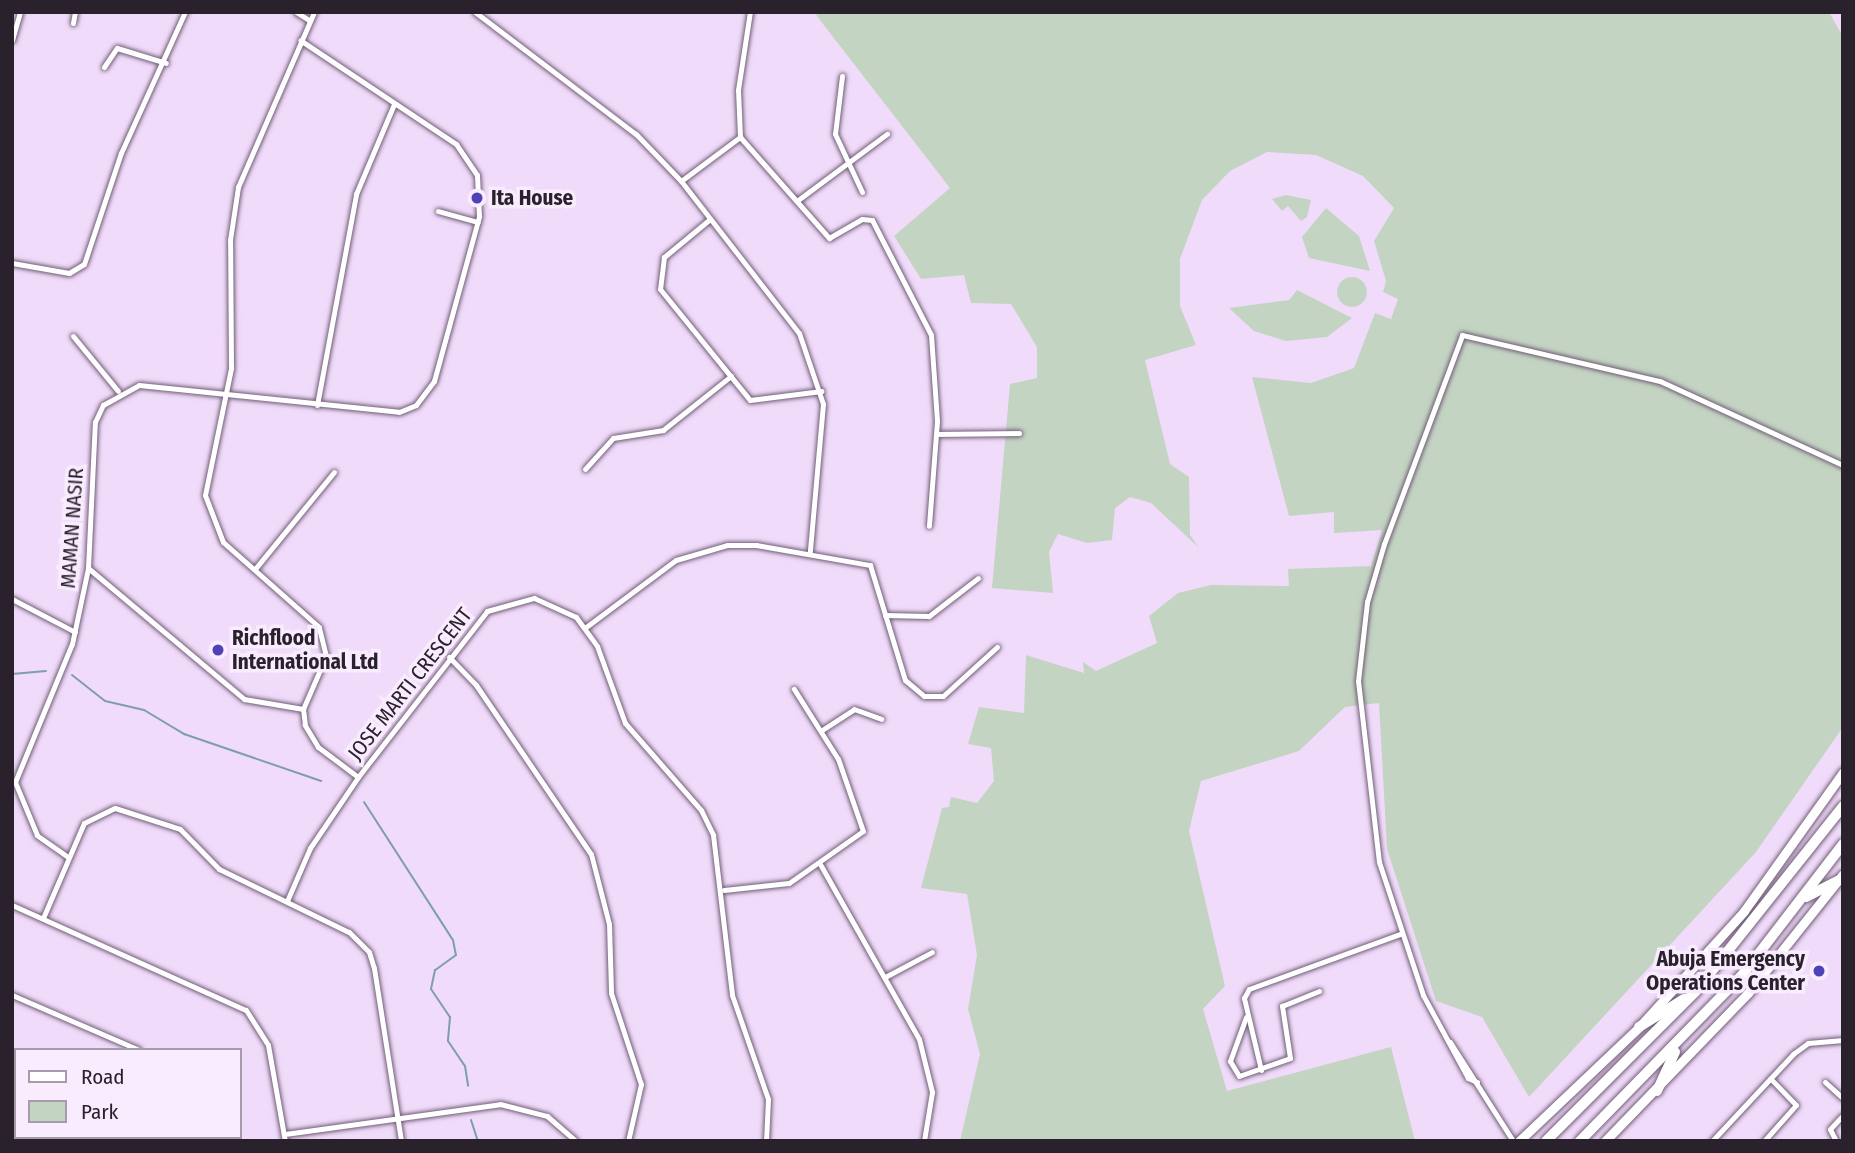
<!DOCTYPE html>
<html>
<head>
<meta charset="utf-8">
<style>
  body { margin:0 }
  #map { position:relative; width:1855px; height:1153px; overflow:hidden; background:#f1dbfa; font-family:"Fira Sans Condensed",sans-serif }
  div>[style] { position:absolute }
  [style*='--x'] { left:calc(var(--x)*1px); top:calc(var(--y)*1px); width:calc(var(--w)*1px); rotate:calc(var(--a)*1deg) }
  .green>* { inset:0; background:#c4d4c3 }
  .round { border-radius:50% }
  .stream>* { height:2px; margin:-1px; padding:0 1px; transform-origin:1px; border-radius:1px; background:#7f9eac }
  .roads { filter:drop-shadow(0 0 2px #715e78) drop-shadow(0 0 2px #715e78) }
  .minor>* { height:5px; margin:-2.5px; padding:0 2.5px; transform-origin:2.5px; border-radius:2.5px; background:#fff }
  .trunk>* { height:9px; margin:-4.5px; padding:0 4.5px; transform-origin:4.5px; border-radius:4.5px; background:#fff }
  .motorway>* { height:10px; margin:-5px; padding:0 5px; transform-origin:5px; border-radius:5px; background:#fff }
  .dots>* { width:19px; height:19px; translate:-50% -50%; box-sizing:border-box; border:4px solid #f9ecfe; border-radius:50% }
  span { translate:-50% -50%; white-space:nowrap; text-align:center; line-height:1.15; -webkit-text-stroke:7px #f9ecfe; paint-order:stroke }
  .poi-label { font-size:21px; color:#29212c; font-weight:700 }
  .left { translate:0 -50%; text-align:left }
  .right { translate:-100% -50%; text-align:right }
  .street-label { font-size:21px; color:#29212c }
  .frame { position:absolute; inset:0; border:14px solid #29212c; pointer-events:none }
  .legend { position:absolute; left:14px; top:1048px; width:228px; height:91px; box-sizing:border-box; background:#f9ecfe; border:2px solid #a69baa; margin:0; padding:9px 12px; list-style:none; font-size:21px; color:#29212c }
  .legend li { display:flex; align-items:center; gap:14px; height:35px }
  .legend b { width:35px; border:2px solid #a69baa }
</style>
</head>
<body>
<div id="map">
  <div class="green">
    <i style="clip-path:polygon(821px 12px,1829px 12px,1843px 37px,1843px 727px,1756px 852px,1529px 1097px,1482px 1017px,1436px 1001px,1387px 849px,1379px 703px,1345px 707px,1299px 751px,1201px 781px,1189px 831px,1225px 986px,1203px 1009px,1227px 1091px,1391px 1047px,1415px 1141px,960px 1141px,980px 1054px,968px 1009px,977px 955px,967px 894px,921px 888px,942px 808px,949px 807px,951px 797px,977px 803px,994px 781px,991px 748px,968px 744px,979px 707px,1024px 713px,1026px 655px,1084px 673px,1083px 662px,1096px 671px,1157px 643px,1149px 616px,1178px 593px,1211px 585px,1289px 586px,1288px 569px,1371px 566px,1382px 530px,1334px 533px,1334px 512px,1289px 516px,1252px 377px,1311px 383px,1354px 368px,1375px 313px,1391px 319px,1398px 299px,1383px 292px,1386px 281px,1374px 241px,1394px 208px,1363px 176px,1316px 155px,1267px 152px,1230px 171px,1202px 200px,1180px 259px,1180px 306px,1196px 345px,1145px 360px,1170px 464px,1189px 477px,1190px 535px,1199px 548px,1151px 503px,1130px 497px,1115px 508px,1112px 540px,1087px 543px,1058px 534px,1049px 552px,1053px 593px,992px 588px,1010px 384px,1037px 378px,1037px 347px,1011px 304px,971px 303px,964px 275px,921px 279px,894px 236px,950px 188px,816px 15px)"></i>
    <i style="clip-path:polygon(1286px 195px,1311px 200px,1307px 217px,1301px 221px,1288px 206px,1282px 211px,1272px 199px)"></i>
    <i style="clip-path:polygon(1326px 208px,1359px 236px,1370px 271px,1309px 258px,1302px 237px)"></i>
    <i class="round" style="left:1337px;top:277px;width:30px;height:30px"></i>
    <i style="clip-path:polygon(1297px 290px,1352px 318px,1327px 337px,1286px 341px,1254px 331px,1229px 308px,1289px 300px)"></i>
  </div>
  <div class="stream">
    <i style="--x:12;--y:674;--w:34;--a:-5"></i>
    <i style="--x:72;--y:675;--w:42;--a:38.2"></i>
    <i style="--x:105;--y:701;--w:40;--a:13"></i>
    <i style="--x:144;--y:710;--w:47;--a:31"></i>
    <i style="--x:184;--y:734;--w:145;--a:18.9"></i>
    <i style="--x:364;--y:802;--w:164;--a:57.2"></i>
    <i style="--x:453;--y:940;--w:15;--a:79"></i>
    <i style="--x:456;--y:955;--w:26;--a:144"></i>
    <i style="--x:435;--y:970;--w:19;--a:102"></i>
    <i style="--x:431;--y:989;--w:34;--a:56"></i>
    <i style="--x:450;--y:1017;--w:24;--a:95"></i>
    <i style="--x:448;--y:1041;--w:30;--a:56"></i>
    <i style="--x:465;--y:1066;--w:20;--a:81"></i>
    <i style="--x:471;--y:1120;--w:22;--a:72"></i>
  </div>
  <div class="roads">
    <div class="minor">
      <i style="--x:296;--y:12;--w:15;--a:32"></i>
      <i style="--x:475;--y:12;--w:202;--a:37.2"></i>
      <i style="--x:636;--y:134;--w:65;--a:46.2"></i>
      <i style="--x:681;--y:181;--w:192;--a:52.2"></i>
      <i style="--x:799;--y:333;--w:75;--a:71.3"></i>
      <i style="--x:823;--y:404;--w:148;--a:95.1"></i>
      <i style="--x:73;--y:23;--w:11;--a:-80"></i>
      <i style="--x:12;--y:40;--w:29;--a:-74"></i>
      <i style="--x:104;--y:67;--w:23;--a:-56"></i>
      <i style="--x:117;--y:48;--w:51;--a:17"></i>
      <i style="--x:842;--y:76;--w:58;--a:96.9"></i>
      <i style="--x:835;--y:134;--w:64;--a:65"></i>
      <i style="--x:740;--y:137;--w:135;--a:48.6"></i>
      <i style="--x:829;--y:238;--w:38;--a:-30"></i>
      <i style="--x:862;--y:219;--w:10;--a:6"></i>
      <i style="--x:872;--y:220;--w:129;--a:62.8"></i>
      <i style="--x:931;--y:335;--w:86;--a:86"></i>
      <i style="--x:937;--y:421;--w:105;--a:94.4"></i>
      <i style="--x:681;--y:181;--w:74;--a:-36.7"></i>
      <i style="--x:740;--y:137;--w:47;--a:-92.4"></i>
      <i style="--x:738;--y:90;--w:79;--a:-81.3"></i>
      <i style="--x:798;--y:200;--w:111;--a:-36.6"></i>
      <i style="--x:438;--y:211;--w:41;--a:15.4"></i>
      <i style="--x:710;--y:219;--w:60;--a:140.4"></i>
      <i style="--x:664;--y:257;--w:32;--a:97"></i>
      <i style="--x:660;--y:289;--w:143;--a:51"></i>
      <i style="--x:750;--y:400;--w:72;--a:-7.2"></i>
      <i style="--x:12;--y:263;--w:58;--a:10"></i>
      <i style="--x:69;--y:273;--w:17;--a:-31"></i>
      <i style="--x:84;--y:264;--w:117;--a:-71.6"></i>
      <i style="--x:121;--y:153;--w:155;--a:-65.6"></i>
      <i style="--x:73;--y:336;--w:71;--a:50.7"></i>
      <i style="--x:317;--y:405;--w:215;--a:-79.5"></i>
      <i style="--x:356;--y:194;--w:98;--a:-67.1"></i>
      <i style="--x:936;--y:434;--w:83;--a:-0.7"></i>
      <i style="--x:585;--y:469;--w:42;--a:-47.9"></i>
      <i style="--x:613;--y:438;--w:51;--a:-9.1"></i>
      <i style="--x:663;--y:430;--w:87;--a:-38.5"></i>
      <i style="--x:88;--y:568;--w:204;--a:40"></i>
      <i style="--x:244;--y:699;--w:60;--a:9.6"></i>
      <i style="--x:255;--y:569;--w:125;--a:-50.8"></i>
      <i style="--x:12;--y:599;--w:71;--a:27.6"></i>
      <i style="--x:885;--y:615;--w:44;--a:1.3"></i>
      <i style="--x:929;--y:616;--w:62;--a:-37.8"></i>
      <i style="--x:586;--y:627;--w:112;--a:-36.7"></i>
      <i style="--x:676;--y:560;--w:53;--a:-16.4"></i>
      <i style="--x:727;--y:545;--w:29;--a:0"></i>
      <i style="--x:756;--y:545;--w:116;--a:10"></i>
      <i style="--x:870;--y:565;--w:120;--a:73.1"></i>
      <i style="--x:905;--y:680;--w:25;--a:40"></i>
      <i style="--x:924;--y:696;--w:19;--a:0"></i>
      <i style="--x:943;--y:696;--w:73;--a:-42.2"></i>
      <i style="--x:449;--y:657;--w:39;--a:46"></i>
      <i style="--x:476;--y:685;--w:204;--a:55.8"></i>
      <i style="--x:591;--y:854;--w:72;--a:75.6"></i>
      <i style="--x:609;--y:924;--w:69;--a:88.3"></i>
      <i style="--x:611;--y:993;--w:96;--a:71.8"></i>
      <i style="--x:641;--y:1084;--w:58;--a:102.8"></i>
      <i style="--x:822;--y:730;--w:38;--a:-33"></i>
      <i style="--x:854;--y:709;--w:29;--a:20"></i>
      <i style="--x:358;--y:777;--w:210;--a:-52.1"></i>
      <i style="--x:487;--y:611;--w:49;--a:-15.5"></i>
      <i style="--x:534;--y:598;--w:46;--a:24.3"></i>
      <i style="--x:576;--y:617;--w:36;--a:54"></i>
      <i style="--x:597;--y:646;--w:82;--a:70"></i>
      <i style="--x:625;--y:723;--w:116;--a:48.9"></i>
      <i style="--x:701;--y:810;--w:28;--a:64"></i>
      <i style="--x:713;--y:835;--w:161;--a:83.2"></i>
      <i style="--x:732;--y:995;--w:110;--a:70.9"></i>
      <i style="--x:768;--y:1099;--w:42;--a:92.7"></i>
      <i style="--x:68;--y:857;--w:38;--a:-145"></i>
      <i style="--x:37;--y:835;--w:57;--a:-112.5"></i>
      <i style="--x:15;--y:782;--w:149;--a:-67.6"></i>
      <i style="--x:72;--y:644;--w:78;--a:-78.1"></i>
      <i style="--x:88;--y:568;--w:146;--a:-87.3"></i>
      <i style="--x:95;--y:422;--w:19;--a:-65"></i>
      <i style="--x:103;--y:405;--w:41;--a:-29.1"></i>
      <i style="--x:139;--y:385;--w:261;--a:5.9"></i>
      <i style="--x:399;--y:412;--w:18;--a:-22"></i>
      <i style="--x:416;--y:405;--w:30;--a:-53"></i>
      <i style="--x:434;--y:381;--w:171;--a:-74.7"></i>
      <i style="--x:479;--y:216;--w:41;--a:-92.8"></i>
      <i style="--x:477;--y:175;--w:37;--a:-124"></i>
      <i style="--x:456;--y:144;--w:187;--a:-146.3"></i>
      <i style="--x:820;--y:864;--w:201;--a:60.5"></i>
      <i style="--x:919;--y:1039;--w:55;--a:76.2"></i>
      <i style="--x:932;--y:1092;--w:50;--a:99.3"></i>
      <i style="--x:724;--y:890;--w:65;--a:-6.1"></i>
      <i style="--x:789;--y:883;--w:90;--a:-35.1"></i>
      <i style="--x:863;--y:831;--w:76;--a:-109.1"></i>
      <i style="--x:838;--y:759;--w:83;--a:-122.2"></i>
      <i style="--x:287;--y:901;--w:58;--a:-66.5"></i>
      <i style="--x:310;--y:848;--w:86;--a:-55.9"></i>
      <i style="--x:358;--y:777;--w:50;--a:-143.1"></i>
      <i style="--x:318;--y:747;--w:26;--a:-121"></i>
      <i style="--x:305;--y:725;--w:16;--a:-97"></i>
      <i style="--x:303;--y:709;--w:58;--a:-66.5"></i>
      <i style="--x:326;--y:656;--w:30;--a:-104"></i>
      <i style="--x:319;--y:627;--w:128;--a:-138.5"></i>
      <i style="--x:223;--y:542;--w:50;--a:-111"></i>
      <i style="--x:205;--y:495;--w:130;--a:-78.4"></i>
      <i style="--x:231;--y:368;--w:128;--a:-90.4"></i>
      <i style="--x:230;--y:240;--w:54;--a:-81.4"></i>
      <i style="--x:238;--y:187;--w:191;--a:-66.5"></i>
      <i style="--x:12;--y:905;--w:256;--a:24.2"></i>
      <i style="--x:246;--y:1010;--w:41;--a:57.8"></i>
      <i style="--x:268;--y:1045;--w:97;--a:80"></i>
      <i style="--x:43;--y:918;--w:103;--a:-66.7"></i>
      <i style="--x:84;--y:823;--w:34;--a:-26"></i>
      <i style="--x:115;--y:808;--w:68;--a:17.9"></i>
      <i style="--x:180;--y:829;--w:56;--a:45.7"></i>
      <i style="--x:219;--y:869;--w:144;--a:25.9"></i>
      <i style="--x:349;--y:932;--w:28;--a:45"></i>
      <i style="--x:369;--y:952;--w:17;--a:73"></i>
      <i style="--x:374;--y:968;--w:175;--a:81.1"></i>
      <i style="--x:885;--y:977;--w:53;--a:-28"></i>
      <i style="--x:12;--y:995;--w:138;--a:23.4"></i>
      <i style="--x:1246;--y:1017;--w:47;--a:110"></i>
      <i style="--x:1230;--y:1061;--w:17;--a:59"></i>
      <i style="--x:1239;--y:1076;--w:54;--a:-19.4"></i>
      <i style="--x:1290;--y:1058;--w:53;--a:-98.7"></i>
      <i style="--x:1282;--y:1006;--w:40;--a:-22"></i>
      <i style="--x:1450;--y:1042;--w:117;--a:57.5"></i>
      <i style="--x:1261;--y:1070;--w:74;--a:-103.3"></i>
      <i style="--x:1244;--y:998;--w:10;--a:-61"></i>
      <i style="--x:1249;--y:989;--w:161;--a:-20"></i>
      <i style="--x:1477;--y:1082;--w:10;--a:-156"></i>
      <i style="--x:1468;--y:1078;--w:94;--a:-118.5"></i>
      <i style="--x:1423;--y:995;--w:140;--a:-108.3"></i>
      <i style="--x:1379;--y:862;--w:182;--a:-96.6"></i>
      <i style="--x:1358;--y:681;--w:80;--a:-83.5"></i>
      <i style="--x:1367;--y:602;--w:60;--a:-73.7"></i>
      <i style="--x:1384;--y:544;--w:223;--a:-69.5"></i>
      <i style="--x:1462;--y:335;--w:203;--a:13.1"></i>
      <i style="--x:1660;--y:381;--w:201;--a:24.7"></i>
      <i style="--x:1825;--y:1082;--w:24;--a:42"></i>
      <i style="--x:285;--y:1134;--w:217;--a:-7.9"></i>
      <i style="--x:500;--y:1104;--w:49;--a:14.3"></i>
      <i style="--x:547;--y:1116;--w:38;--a:41"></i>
      <i style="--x:183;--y:1137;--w:4;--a:76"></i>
      <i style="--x:1712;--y:1141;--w:119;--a:-47"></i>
      <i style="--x:1793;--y:1054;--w:19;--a:-36"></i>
      <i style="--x:1808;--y:1043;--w:35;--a:-5"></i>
      <i style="--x:1764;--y:1141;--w:48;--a:-48.4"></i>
      <i style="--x:1796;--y:1105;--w:37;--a:-134"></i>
      <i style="--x:1836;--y:1141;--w:13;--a:-117"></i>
      <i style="--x:1830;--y:1129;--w:19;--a:-47"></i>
    </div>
    <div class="trunk">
      <i style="--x:1519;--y:1141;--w:166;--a:-43.5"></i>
      <i style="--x:1639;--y:1027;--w:156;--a:-47.8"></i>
      <i style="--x:1744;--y:911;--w:171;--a:-54.5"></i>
      <i style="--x:1605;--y:1141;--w:206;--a:-46"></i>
      <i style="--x:1748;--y:993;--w:152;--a:-51.4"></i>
    </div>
    <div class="motorway">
      <i style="--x:1806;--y:897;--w:37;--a:-27"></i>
      <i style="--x:1639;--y:1027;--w:53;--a:-31.9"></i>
      <i style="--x:1657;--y:1091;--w:43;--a:-65.2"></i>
      <i style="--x:1546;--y:1141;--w:212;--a:-45"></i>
      <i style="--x:1696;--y:991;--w:236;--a:-51.5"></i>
      <i style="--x:1580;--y:1141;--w:233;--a:-45.7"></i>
      <i style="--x:1743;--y:974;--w:164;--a:-52.4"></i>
    </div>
  </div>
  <div class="dots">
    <i style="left:477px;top:198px;background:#4f41b8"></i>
    <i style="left:218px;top:650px;background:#4f41b8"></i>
    <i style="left:1819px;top:971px;background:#4f41b8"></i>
  </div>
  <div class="poi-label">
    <span class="left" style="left:491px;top:198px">Ita House</span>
    <span class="left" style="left:232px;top:650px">Richflood<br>International Ltd</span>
    <span class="right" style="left:1805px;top:971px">Abuja Emergency<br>Operations Center</span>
  </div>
  <div class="street-label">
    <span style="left:72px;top:528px;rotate:-86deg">MAMAN NASIR</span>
    <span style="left:410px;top:684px;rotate:-52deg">JOSE MARTI CRESCENT</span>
  </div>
  <div class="frame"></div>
  <ul class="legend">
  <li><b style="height:9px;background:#fff"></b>Road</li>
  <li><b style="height:19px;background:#c4d4c3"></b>Park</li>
  </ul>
</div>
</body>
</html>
